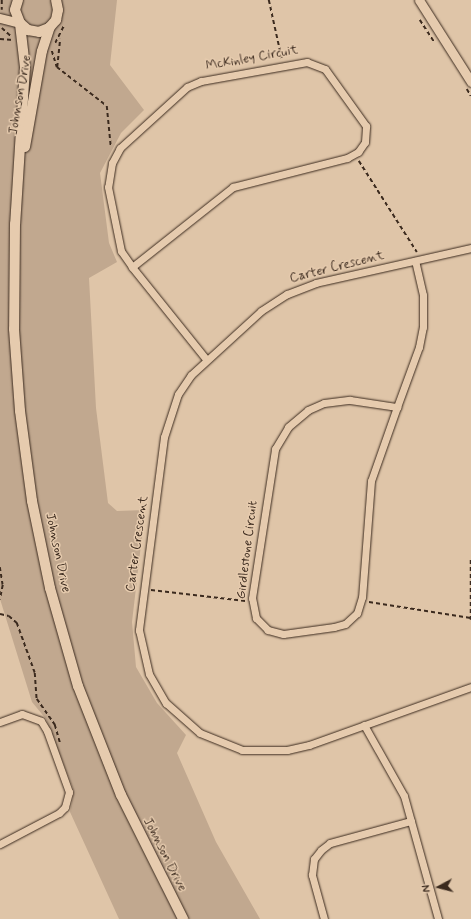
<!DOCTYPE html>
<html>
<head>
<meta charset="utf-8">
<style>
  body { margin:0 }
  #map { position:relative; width:471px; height:919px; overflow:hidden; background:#dfc5a8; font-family:Mynerve,sans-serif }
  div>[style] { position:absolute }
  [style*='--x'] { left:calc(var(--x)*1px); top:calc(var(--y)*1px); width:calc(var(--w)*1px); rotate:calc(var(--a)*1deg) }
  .green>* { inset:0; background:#c1a88f }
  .path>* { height:1.5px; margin-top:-0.75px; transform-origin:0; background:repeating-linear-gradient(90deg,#3b2a1e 0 4px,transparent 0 7px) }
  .roads { filter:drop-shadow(0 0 1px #3b2a1e) drop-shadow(0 0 1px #3b2a1e) }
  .street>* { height:7px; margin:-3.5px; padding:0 3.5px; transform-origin:3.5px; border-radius:3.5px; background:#e6cbae }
  .secondary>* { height:9px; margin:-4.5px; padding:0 4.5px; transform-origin:4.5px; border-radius:4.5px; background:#e6cbae }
  .primary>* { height:10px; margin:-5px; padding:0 5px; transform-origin:5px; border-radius:5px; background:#e6cbae }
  span { translate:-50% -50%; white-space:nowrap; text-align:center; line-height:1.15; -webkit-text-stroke:3px #e6cbae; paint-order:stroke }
  .street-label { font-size:13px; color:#3b2a1e }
  .north { position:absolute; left:419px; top:867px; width:40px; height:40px; -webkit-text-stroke:3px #e6cbae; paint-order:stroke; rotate:263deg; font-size:11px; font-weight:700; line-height:16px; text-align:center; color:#3b2a1e }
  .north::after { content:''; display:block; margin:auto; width:14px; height:18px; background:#3b2a1e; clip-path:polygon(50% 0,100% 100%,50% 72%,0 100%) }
</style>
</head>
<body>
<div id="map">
  <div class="green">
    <i style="clip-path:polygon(0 0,117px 0,110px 65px,144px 110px,121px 133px,100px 173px,109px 243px,117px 262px,89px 278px,96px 408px,108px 503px,117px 511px,145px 510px,132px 622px,136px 667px,157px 703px,186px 735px,177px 753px,216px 842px,260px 919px,119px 919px,70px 812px,74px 791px,46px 719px,32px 702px,0 599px)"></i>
  </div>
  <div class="path">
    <i style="--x:2;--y:0;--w:10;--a:90"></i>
    <i style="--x:269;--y:0;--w:60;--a:77.6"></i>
    <i style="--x:420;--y:20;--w:27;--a:57"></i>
    <i style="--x:2;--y:28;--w:13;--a:42"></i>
    <i style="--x:0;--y:39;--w:13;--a:4"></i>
    <i style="--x:55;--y:43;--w:20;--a:-63"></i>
    <i style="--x:52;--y:51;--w:17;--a:73"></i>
    <i style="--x:57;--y:67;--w:63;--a:38"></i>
    <i style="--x:107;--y:106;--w:41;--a:84.4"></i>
    <i style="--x:57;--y:67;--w:28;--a:-84"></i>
    <i style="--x:467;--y:89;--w:8;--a:60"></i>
    <i style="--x:359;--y:161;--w:108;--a:57.5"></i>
    <i style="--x:471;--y:560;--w:60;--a:90"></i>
    <i style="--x:0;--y:567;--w:18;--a:81"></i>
    <i style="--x:3;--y:585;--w:15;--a:101"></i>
    <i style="--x:151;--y:590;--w:95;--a:6.7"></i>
    <i style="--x:369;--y:602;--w:103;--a:8.9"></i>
    <i style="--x:0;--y:614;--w:9;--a:13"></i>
    <i style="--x:9;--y:616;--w:11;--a:41"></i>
    <i style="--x:17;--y:623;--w:53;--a:70.2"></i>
    <i style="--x:35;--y:673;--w:26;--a:86"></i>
    <i style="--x:37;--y:699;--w:32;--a:55"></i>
    <i style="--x:55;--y:725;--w:19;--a:74"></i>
  </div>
  <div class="roads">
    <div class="street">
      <i style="--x:471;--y:248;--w:159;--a:167.3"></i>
      <i style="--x:316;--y:283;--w:31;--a:159"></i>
      <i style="--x:287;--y:294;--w:31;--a:147"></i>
      <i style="--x:261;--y:311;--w:95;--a:137.6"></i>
      <i style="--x:191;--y:375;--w:23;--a:124"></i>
      <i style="--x:178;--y:394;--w:45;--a:108"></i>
      <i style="--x:164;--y:437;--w:195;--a:97.4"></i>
      <i style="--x:139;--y:630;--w:45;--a:77.2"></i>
      <i style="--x:149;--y:674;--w:34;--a:60"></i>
      <i style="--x:166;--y:703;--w:45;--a:41.4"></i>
      <i style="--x:200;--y:733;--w:45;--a:22"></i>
      <i style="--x:242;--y:750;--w:45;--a:0"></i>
      <i style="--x:287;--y:750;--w:23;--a:-13"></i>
      <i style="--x:309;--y:745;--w:172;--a:-19.7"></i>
      <i style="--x:132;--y:267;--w:129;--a:-38.4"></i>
      <i style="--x:233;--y:187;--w:118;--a:-14.3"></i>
      <i style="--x:347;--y:158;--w:13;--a:-29"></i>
      <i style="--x:358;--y:152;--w:12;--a:-55"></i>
      <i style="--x:365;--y:142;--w:16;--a:-86"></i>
      <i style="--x:366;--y:126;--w:70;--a:-125.7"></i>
      <i style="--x:325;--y:69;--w:19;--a:-159"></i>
      <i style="--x:307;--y:62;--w:108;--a:169.8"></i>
      <i style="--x:201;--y:81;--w:15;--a:157"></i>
      <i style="--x:187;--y:87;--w:91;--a:137.7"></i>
      <i style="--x:120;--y:148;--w:17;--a:118"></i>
      <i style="--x:112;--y:163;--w:24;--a:99"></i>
      <i style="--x:108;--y:187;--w:65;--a:78.5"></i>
      <i style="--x:121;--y:251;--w:19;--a:55"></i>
      <i style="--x:132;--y:267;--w:118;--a:51.2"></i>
      <i style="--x:397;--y:407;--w:78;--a:109.4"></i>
      <i style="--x:371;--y:481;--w:116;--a:94.4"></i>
      <i style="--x:362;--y:597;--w:17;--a:107"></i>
      <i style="--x:357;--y:613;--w:16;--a:137"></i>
      <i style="--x:345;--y:624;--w:11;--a:165"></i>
      <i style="--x:334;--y:627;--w:51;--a:172.2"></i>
      <i style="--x:283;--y:634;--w:16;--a:-165"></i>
      <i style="--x:268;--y:630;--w:17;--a:-135"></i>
      <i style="--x:256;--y:618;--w:20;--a:-101"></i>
      <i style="--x:252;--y:598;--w:151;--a:-81.2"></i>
      <i style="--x:275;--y:449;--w:26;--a:-59"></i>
      <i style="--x:288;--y:427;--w:26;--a:-40"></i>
      <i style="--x:308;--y:410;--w:17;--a:-24"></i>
      <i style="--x:324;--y:403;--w:26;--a:-7"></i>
      <i style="--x:350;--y:400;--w:48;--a:8.5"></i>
      <i style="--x:397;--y:407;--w:64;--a:-69.9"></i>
      <i style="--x:419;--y:347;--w:20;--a:-79"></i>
      <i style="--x:423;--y:327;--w:32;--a:-90"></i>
      <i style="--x:423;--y:295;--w:35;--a:-103"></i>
      <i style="--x:0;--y:722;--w:23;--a:-20"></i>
      <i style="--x:22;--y:714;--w:20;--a:20"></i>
      <i style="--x:41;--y:721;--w:12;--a:59"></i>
      <i style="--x:47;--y:731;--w:65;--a:70.2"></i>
      <i style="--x:69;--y:792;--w:16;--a:105"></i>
      <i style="--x:65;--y:807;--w:8;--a:135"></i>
      <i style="--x:59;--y:813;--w:67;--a:152.3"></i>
      <i style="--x:364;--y:725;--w:81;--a:60.6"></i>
      <i style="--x:404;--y:796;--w:128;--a:74.5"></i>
      <i style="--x:324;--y:919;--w:46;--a:-105.3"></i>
      <i style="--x:312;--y:875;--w:16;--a:-83"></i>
      <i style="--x:314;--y:859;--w:11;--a:-52"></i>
      <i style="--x:321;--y:850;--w:11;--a:-38"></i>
      <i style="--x:330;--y:843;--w:84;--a:-15.2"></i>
    </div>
    <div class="secondary">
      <i style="--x:419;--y:0;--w:97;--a:57.6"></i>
      <i style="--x:0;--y:18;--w:21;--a:14"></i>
    </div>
    <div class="primary">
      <i style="--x:18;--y:0;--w:10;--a:107"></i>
      <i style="--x:15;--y:10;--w:14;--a:69"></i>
      <i style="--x:20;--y:23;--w:11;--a:41"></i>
      <i style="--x:28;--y:30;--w:11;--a:10"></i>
      <i style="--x:39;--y:32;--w:11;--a:-22"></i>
      <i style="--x:49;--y:28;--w:11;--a:-49"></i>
      <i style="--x:56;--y:20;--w:10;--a:-79"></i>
      <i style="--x:58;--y:10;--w:10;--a:-101"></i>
      <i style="--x:20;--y:24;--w:43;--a:83.4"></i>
      <i style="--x:25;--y:67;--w:157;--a:93.6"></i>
      <i style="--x:15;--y:224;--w:105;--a:90.5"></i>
      <i style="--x:14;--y:329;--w:82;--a:85.8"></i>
      <i style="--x:20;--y:411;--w:91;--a:82.4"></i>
      <i style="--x:32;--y:501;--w:89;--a:78.3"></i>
      <i style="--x:50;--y:588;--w:102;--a:74.1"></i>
      <i style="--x:78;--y:686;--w:117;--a:68.5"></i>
      <i style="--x:121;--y:795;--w:139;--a:63.4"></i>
      <i style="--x:25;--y:147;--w:97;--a:-80"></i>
      <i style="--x:42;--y:51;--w:25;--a:-72"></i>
    </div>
  </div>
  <div class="street-label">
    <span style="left:252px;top:59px;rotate:-10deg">McKinley Circuit</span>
    <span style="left:21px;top:95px;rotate:-80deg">Johnson Drive</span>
    <span style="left:337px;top:268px;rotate:-14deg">Carter Crescent</span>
    <span style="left:138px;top:544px;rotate:-82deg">Carter Crescent</span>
    <span style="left:248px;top:550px;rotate:-83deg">Girdlestone Circuit</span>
    <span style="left:57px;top:553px;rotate:78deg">Johnson Drive</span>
    <span style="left:164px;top:855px;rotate:63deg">Johnson Drive</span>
  </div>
  <div class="north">N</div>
</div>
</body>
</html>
